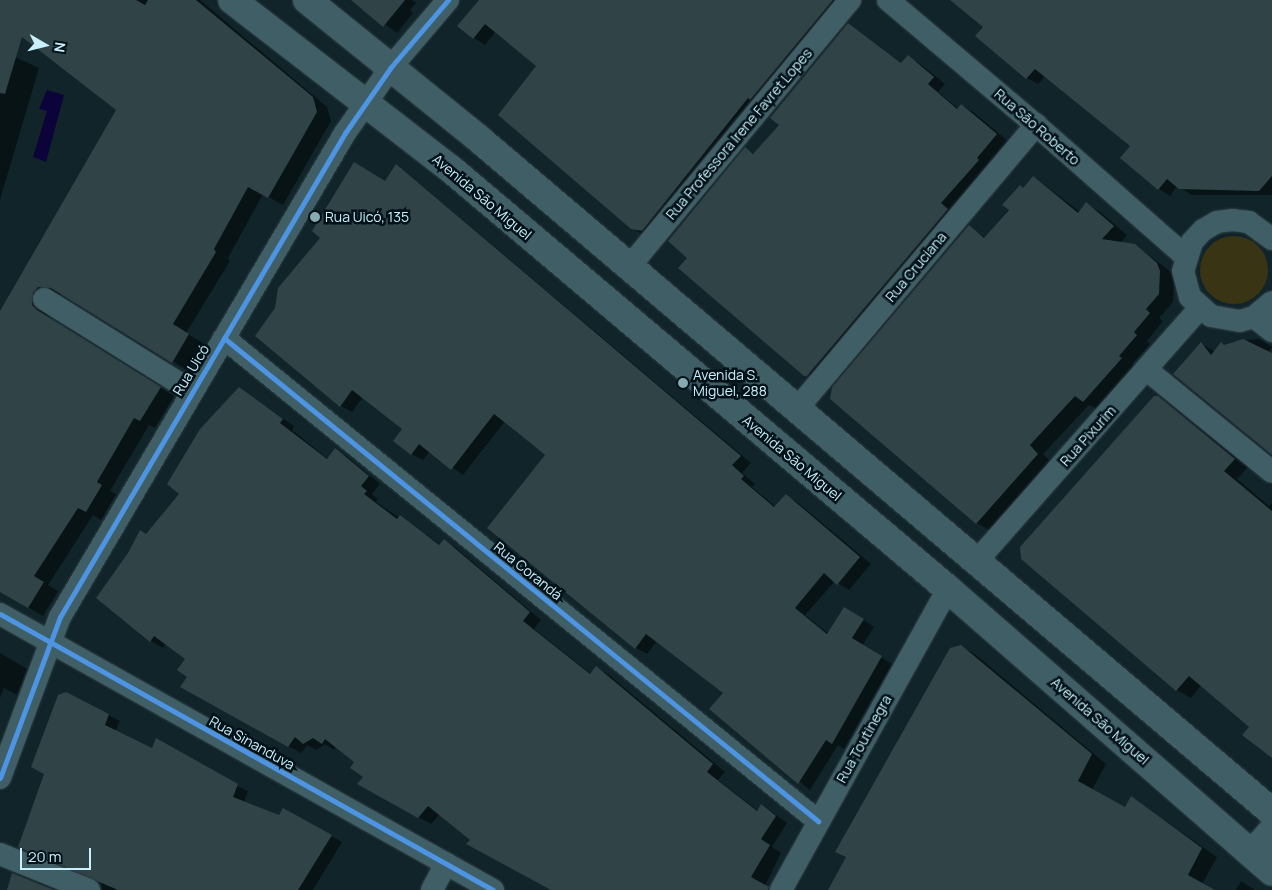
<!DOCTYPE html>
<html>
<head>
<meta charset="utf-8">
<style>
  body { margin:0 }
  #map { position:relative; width:1272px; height:890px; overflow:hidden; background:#10242a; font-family:Manrope,sans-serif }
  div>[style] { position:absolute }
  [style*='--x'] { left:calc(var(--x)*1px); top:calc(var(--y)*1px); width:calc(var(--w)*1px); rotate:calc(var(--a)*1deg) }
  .green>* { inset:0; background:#393514 }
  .round { border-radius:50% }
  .water>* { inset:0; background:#0b0339 }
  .shadow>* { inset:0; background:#0007 }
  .building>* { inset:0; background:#304347 }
  .roads { filter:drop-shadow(0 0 1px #2f3f44) drop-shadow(0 0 1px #2f3f44) }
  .street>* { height:22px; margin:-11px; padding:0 11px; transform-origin:11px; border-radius:11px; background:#405e66 }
  .secondary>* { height:28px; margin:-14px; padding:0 14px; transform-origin:14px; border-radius:14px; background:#405e66 }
  .cycleway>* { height:5px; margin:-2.5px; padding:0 2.5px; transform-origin:2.5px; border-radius:2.5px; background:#4d94e3 }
  .dots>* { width:14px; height:14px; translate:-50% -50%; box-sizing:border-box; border:2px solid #001218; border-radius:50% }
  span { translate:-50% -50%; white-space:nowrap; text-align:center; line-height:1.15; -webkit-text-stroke:5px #001218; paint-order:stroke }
  .street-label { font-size:14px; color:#c9f0fc }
  .poi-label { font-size:14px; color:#c9f0fc }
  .left { translate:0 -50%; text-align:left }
  .north { position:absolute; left:20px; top:20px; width:50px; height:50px; -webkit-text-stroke:4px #001218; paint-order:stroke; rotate:98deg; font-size:14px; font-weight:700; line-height:20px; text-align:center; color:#c9f0fc }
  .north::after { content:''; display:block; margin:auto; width:18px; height:22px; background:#c9f0fc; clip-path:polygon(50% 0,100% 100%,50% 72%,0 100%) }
  .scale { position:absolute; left:20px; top:848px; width:71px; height:22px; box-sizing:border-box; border:2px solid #c9f0fc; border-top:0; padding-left:6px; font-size:15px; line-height:18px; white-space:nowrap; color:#c9f0fc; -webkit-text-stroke:4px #001218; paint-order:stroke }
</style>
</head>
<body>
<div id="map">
  <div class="green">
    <i class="round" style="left:1200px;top:236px;width:68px;height:68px"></i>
  </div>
  <div class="water">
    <i style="clip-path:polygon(47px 90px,64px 95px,46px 162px,33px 157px,47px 111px,39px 109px)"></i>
  </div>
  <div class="shadow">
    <i style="clip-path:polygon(0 0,200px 0,327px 107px,331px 121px,283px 205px,263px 194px,228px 258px,230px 261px,186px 333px,203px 343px,187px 370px,65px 295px,53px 295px,47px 301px,46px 314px,52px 320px,174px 396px,155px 428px,149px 425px,110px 491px,116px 494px,101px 520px,93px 515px,48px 585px,58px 591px,43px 616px,0 590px,0 313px,118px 109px,0 20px)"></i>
    <i style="clip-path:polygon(353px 0,412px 0,416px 3px,410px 10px,413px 13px,397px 33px)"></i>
    <i style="clip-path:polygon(491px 0,843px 0,644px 235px,632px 228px,538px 66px,496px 31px,485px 45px,474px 38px)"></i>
    <i style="clip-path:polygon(952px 0,1272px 0,1272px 195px,1192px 195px,1177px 186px,1170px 196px,1159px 189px,1122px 158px,1132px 145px,1045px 76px,1038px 84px,1027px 78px,984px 27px)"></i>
    <i style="clip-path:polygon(849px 24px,903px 64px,909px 57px,920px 64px,945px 84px,938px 92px,959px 109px,961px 105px,973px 112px,1008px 141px,819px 382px,680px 268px,689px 257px,745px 149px,755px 154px,780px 125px)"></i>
    <i style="clip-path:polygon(0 50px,39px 68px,0 200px)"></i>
    <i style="clip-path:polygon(397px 165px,751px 463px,742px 473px,755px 484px,752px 487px,776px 507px,786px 496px,797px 502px,871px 564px,849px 590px,835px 581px,805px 615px,829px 634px,856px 615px,874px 627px,862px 646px,892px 664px,844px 749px,838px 745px,810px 790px,710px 709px,725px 692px,657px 641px,647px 654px,636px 648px,547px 455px,505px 421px,463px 475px,430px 451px,423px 460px,411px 454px,404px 429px,363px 397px,352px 412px,341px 406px,386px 182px)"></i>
    <i style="clip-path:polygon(1034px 177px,1080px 212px,1087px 204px,1100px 212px,1127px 235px,1120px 243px,1135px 245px,1171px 272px,1174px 280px,1173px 302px,1159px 318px,1163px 321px,1147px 341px,1150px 344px,1132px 364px,1135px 366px,1097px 409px,1089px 405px,1043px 454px,1051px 462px,991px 531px,977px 523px,832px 399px,969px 227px,986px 238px)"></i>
    <i style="clip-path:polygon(1259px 339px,1272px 347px,1265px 358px,1272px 363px,1272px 455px,1174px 374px,1202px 344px,1215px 352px,1232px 342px)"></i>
    <i style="clip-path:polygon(239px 389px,294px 426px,292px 430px,328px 459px,335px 450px,347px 457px,380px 484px,372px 494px,378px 499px,376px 502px,441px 545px,444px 541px,456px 548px,541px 620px,534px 629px,591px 674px,597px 668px,609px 675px,725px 772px,718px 780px,758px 811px,762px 805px,787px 823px,772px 847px,781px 853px,763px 890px,552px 890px,472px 840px,440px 814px,431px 824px,371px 791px,356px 762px,336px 747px,334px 750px,325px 744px,316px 750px,307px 745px,301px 753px,193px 693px,186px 659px,166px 643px,163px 648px,151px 641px,147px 535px,181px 494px)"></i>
    <i style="clip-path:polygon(1158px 397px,1248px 467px,1237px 479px,1269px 506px,1272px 503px,1272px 756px,1250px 727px,1201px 685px,1191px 698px,1177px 690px,1022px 559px)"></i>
    <i style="clip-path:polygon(960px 646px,976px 655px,1106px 764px,1092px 790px,1126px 809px,1132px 798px,1217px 857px,1202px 884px,1212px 890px,829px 890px)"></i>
    <i style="clip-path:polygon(0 653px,27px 669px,17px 695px,4px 688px,0 698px)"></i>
    <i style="clip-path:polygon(66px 693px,120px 721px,115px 732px,248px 791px,244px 803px,280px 816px,283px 810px,342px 842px,313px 890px,102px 890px,100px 881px,20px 847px,45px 774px)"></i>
    <i style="clip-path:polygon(1241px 881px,1255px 890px,1256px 890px,1236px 890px)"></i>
  </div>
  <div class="building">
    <i style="clip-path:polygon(0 0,136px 0,145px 5px,148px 0,196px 0,313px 97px,317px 112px,268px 198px,248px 187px,214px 249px,216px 252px,173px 324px,189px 334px,172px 363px,51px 288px,38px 287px,33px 293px,32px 305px,37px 310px,161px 387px,140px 421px,134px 418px,97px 482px,102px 485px,86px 512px,78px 508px,34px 576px,44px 582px,28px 608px,0 592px,0 311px,116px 110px,22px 37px,5px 94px,0 93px)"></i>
    <i style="clip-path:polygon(351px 0,405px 0,383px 27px)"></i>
    <i style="clip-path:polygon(479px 0,833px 0,750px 100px,748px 98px,642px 231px,631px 229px,498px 115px,536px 66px,485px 24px,473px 39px,457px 26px)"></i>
    <i style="clip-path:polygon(950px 0,1272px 0,1272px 176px,1259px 191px,1179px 189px,1167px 179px,1158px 190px,1120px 158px,1130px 146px,1035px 69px,1026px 79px,975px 36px,983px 27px)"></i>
    <i style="clip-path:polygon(848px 23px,901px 63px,908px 55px,934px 77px,928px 84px,957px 109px,961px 104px,997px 134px,977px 158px,979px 160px,941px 203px,948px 209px,807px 376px,804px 376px,678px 268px,687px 258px,668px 241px,745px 147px,753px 154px,779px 125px,770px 118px)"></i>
    <i style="clip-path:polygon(354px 162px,385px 181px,396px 164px,741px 456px,732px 465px,744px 476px,741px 479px,774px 507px,786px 494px,860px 557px,837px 585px,824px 573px,795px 608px,827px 634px,844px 607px,864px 619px,852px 638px,882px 656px,832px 744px,826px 740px,798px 784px,709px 709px,723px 693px,646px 634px,635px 649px,487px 528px,545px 455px,517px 432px,494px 414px,451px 470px,419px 444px,411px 455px,393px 441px,402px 429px,352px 390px,340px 407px,255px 336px,275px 308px,278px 288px,320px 238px,312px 231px)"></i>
    <i style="clip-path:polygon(1033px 176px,1078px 213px,1086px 202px,1114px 226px,1102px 239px,1135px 244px,1157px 263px,1160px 271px,1159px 294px,1146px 309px,1150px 313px,1134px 332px,1137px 335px,1119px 356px,1122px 358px,1083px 402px,1075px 396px,1030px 445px,1038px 454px,976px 524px,830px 399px,832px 387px,969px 225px,984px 238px,1009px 210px,1002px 205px,1020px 185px,1023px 188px)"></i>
    <i style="clip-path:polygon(1243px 339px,1272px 353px,1272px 455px,1173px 374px,1201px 342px,1211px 355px,1221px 342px,1224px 345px)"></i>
    <i style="clip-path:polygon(239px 387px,283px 419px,280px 423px,327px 459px,335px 448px,369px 476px,361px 486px,367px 491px,364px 494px,397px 519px,400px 515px,439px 545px,444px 539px,530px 612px,523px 621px,590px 674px,596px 666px,713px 764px,707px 772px,757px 811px,761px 804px,776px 816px,761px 839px,770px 845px,751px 877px,769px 887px,768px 890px,551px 890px,466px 844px,470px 840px,428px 806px,418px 818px,357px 784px,363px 777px,350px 768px,354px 762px,325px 739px,322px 744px,313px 738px,303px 744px,295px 737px,288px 747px,180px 687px,187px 677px,177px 670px,185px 659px,154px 636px,150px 642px,96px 598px,128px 553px,140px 530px,146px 534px,179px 494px,167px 484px,200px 429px)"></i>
    <i style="clip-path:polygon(1154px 396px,1158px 396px,1235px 459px,1224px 471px,1272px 511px,1272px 758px,1242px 735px,1249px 727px,1189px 676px,1176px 691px,1021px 559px,1020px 547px)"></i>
    <i style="clip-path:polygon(961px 645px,1092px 754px,1078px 781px,1125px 807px,1131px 796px,1202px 848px,1188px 875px,1215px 890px,828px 890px,846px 857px,835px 852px,950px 648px)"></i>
    <i style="clip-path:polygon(66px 692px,109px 714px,105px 725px,152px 748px,156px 738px,238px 784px,233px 797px,279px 815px,283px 808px,332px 835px,298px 890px,118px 890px,18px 847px,44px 774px,31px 767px,58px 695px)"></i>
    <i style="clip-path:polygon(12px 873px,54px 890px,7px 890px)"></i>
  </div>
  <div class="roads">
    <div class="street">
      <i style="--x:888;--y:0;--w:194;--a:40.2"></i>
      <i style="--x:1036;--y:125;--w:198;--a:41.3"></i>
      <i style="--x:1272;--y:239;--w:29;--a:-144"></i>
      <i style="--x:1249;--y:222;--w:16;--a:-173"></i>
      <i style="--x:1233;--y:220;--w:16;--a:173"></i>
      <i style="--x:1217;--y:222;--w:16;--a:150"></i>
      <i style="--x:1203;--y:230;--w:16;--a:133"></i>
      <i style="--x:1192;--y:242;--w:30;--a:107"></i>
      <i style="--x:1183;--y:271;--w:27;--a:75"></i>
      <i style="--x:1190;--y:297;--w:28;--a:42"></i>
      <i style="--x:1211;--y:316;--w:29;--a:10"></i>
      <i style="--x:1240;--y:321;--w:15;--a:-16"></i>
      <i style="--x:1254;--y:317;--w:23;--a:-40"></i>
      <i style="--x:629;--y:267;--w:347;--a:-50.4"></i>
      <i style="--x:44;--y:299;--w:174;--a:31.9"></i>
      <i style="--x:1254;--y:317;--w:23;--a:38"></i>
      <i style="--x:224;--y:338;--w:766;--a:39.12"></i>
      <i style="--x:1147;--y:370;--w:161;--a:39.2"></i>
      <i style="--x:796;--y:410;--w:373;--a:-49.9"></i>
      <i style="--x:975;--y:563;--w:340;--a:-48.6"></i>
      <i style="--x:0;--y:614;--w:565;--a:29.24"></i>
      <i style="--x:0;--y:778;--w:172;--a:-69.6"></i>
      <i style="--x:60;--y:617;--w:562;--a:-59.51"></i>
      <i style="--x:345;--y:133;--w:80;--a:-55.1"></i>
      <i style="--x:391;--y:67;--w:88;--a:-49.6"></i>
      <i style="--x:0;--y:854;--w:96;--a:22"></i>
      <i style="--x:432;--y:890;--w:30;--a:-62"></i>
      <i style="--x:781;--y:890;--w:344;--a:-61"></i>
    </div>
    <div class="secondary">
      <i style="--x:232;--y:0;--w:278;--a:37.7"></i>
      <i style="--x:452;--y:170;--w:649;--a:40.19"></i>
      <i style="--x:948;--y:589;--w:430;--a:41.1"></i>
      <i style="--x:307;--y:0;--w:221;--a:38.9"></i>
      <i style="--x:479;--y:139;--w:1040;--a:40.32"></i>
      <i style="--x:1252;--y:854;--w:30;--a:-49"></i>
    </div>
  </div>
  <div class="cycleway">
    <i style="--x:224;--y:338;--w:766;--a:39.12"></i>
    <i style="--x:0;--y:614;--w:565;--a:29.24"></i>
    <i style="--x:0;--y:778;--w:172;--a:-69.6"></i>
    <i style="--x:60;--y:617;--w:562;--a:-59.51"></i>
    <i style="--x:345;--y:133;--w:80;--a:-55.1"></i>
    <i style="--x:391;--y:67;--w:88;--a:-49.6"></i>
  </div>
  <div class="dots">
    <i style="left:315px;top:217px;background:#88a9b2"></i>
    <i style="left:683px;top:383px;background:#88a9b2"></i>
  </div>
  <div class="street-label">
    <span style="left:1037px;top:127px;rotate:41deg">Rua São Roberto</span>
    <span style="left:739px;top:134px;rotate:-50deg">Rua Professora Irene Favret Lopes</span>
    <span style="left:482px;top:197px;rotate:40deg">Avenida São Miguel</span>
    <span style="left:916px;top:267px;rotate:-50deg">Rua Cruciana</span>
    <span style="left:191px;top:370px;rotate:-59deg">Rua Uicó</span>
    <span style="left:1088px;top:436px;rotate:-48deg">Rua Pixurim</span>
    <span style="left:792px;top:458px;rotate:40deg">Avenida São Miguel</span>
    <span style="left:528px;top:571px;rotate:39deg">Rua Corandá</span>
    <span style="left:1100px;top:721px;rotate:41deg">Avenida São Miguel</span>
    <span style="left:864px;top:739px;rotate:-61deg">Rua Toutinegra</span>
    <span style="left:252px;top:743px;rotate:29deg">Rua Sinanduva</span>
  </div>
  <div class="poi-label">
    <span class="left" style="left:325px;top:217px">Rua Uicó, 135</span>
    <span class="left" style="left:693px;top:383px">Avenida S.<br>Miguel, 288</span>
  </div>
  <div class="north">N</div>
  <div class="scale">20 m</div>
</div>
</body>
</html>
